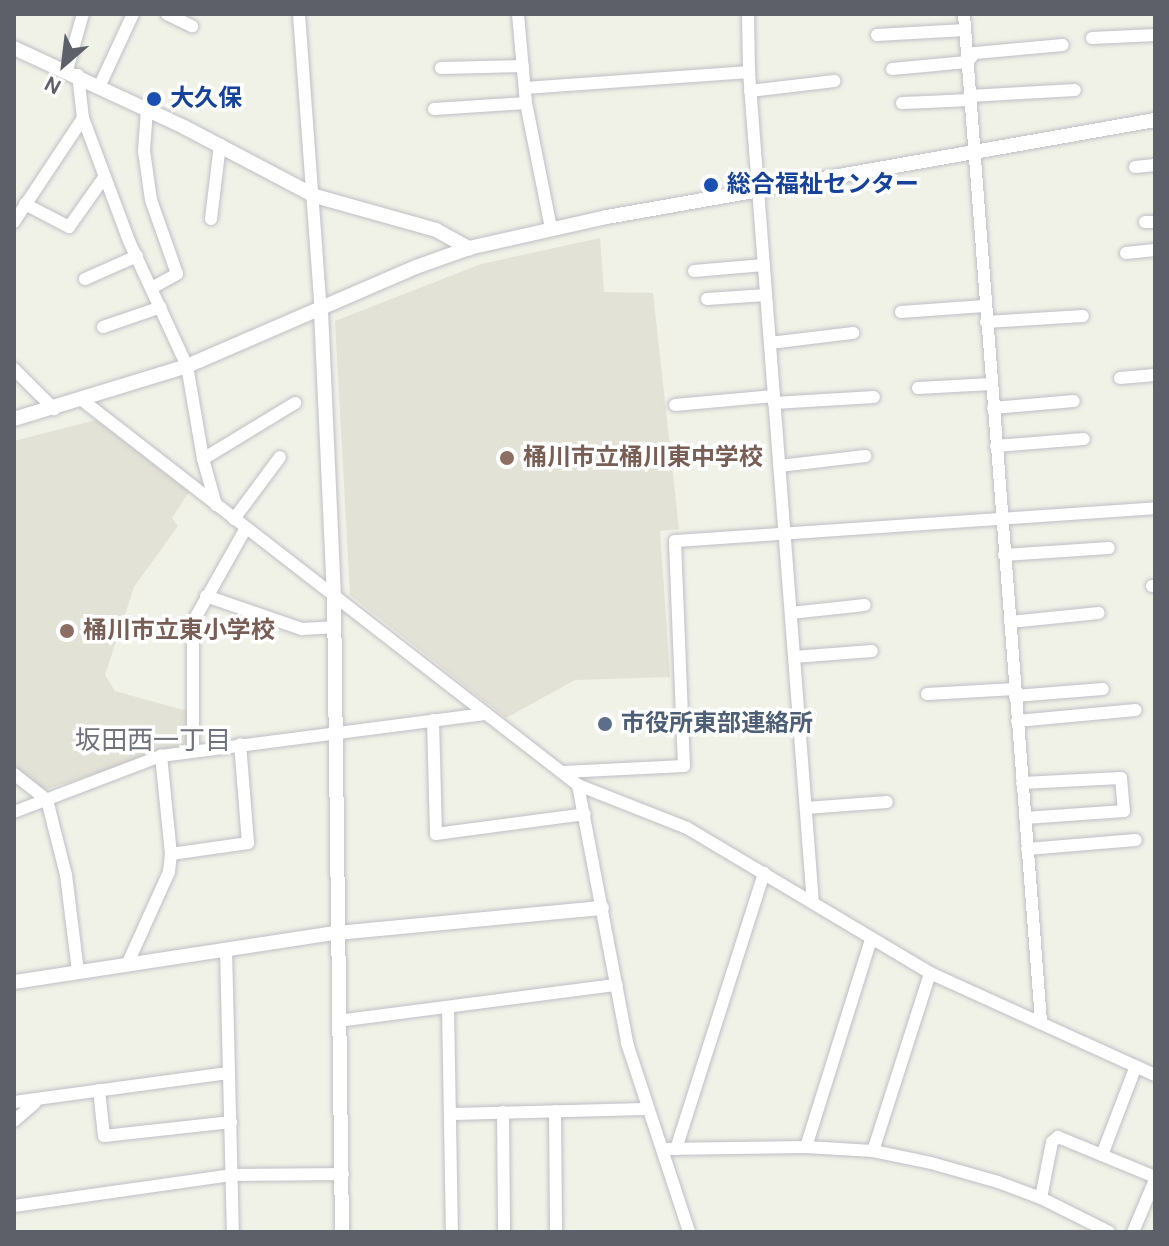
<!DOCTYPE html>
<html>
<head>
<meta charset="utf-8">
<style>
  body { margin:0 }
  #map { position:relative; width:1169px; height:1246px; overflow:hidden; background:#f1f2e7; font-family:Karla,"Noto Sans JP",sans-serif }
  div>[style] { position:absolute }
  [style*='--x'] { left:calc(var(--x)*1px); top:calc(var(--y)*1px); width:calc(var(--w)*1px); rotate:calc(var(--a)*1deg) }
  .education>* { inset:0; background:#e2e2d6 }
  .roads { filter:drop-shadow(0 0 2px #bebfc6) drop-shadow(0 0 2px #bebfc6) }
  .minor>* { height:12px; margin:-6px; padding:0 6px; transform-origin:6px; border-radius:6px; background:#fff }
  .tertiary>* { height:14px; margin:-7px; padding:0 7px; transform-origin:7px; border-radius:7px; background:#fff }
  .dots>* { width:22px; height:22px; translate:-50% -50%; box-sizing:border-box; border:4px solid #fff; border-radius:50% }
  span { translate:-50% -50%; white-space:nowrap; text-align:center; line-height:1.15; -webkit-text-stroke:7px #fff; paint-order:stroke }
  .transit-label { font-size:24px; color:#164399; font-weight:700 }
  .left { translate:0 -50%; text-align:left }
  .education-label { font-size:24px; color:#785e54; font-weight:700 }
  .service-label { font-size:24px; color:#4e5e75; font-weight:700 }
  .neighbourhood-label { font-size:26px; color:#6f727b }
  .frame { position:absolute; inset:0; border:16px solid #5e6069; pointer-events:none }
  .north { position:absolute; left:24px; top:24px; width:80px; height:80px; -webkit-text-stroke:6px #fff; paint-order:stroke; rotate:208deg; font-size:22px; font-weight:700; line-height:32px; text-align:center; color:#5e6069 }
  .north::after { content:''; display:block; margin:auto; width:28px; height:36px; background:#5e6069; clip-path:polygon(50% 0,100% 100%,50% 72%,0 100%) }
</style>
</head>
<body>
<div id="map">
  <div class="education">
    <i style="clip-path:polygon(600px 238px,604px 292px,653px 293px,679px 529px,660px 531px,670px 677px,575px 680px,506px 718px,350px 595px,335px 321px,481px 264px)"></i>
    <i style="clip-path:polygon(96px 420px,189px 492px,172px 518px,178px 526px,134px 587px,105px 675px,115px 691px,187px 711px,189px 736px,184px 745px,44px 790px,14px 767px,14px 441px)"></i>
  </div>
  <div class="roads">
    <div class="minor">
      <i style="--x:167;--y:14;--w:28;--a:26"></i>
      <i style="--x:299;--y:14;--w:298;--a:85.8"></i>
      <i style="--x:518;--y:14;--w:89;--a:84.9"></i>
      <i style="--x:526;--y:103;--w:127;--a:78.7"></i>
      <i style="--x:748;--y:14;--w:58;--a:89"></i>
      <i style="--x:749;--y:72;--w:833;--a:85.6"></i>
      <i style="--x:964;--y:14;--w:1011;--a:85.63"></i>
      <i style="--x:877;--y:35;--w:88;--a:-3.3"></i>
      <i style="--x:1092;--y:38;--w:63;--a:-2.7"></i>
      <i style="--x:441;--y:68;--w:82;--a:-1.4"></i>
      <i style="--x:892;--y:69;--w:75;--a:-5.3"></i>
      <i style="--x:967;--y:62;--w:12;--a:-48"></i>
      <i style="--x:975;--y:53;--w:88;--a:-5.2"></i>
      <i style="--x:67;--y:70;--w:58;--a:-74.1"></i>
      <i style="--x:78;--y:75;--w:43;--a:83.4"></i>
      <i style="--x:83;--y:118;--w:131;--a:69.5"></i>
      <i style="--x:129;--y:241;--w:138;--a:65.1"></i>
      <i style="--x:187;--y:366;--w:94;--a:80.2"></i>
      <i style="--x:203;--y:459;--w:48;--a:74.2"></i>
      <i style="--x:100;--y:85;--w:78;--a:-65.1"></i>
      <i style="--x:525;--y:88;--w:225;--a:-4.1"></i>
      <i style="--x:750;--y:91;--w:85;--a:-6.8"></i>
      <i style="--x:969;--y:96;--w:106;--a:-3.2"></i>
      <i style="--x:902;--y:103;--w:68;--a:-2.5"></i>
      <i style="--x:147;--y:109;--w:42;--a:94.1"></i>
      <i style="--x:144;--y:151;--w:49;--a:81.9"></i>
      <i style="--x:151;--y:200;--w:78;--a:70.6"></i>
      <i style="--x:177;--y:274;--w:29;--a:151"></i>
      <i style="--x:434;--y:109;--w:92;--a:-3.7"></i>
      <i style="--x:1135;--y:167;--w:20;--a:-6"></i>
      <i style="--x:25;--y:204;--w:50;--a:27.6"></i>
      <i style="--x:69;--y:227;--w:62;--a:-54.8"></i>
      <i style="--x:211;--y:219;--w:75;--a:-83.1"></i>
      <i style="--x:14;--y:222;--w:125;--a:-56.4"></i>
      <i style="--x:1145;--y:222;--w:10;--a:0"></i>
      <i style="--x:1126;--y:253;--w:29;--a:-6"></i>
      <i style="--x:694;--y:271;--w:70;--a:-4.9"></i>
      <i style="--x:85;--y:279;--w:57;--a:-23.9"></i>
      <i style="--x:707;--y:299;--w:59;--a:-3.9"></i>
      <i style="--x:901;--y:312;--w:83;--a:-4.1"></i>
      <i style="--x:986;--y:322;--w:97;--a:-3.5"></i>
      <i style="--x:103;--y:327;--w:61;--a:-19"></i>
      <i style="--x:770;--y:343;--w:84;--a:-6.9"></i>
      <i style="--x:14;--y:369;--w:57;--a:45"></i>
      <i style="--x:1120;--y:378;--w:35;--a:-5"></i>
      <i style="--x:918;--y:388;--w:73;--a:-3.1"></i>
      <i style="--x:82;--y:400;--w:628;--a:37.82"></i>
      <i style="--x:578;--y:785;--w:117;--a:21.5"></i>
      <i style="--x:687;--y:828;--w:283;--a:30.8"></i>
      <i style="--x:930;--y:973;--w:247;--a:24.4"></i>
      <i style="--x:774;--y:403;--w:100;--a:-3.4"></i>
      <i style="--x:675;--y:405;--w:99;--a:-5.2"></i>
      <i style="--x:993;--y:408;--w:81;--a:-4.9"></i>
      <i style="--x:996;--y:446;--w:88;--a:-4.5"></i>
      <i style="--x:203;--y:459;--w:108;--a:-31.3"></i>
      <i style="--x:779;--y:466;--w:87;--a:-6.6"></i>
      <i style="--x:234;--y:519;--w:77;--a:-53.4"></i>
      <i style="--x:1004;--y:555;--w:105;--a:-3.8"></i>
      <i style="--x:1152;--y:586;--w:3;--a:0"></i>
      <i style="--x:206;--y:596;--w:102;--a:19"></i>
      <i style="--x:302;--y:629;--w:33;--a:-3"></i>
      <i style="--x:791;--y:613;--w:74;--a:-6.2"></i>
      <i style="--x:1010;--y:622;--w:89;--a:-5.8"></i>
      <i style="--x:794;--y:657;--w:78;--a:-4.4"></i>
      <i style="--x:927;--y:694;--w:88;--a:-3.3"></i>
      <i style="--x:1015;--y:696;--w:88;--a:-4.5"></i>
      <i style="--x:433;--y:720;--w:114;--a:88.5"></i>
      <i style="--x:436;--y:834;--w:150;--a:-7.6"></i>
      <i style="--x:1017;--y:721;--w:119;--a:-5.3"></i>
      <i style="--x:193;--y:750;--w:128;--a:-90"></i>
      <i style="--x:193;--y:622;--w:108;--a:-60.6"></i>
      <i style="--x:563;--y:772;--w:121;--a:-2.8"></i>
      <i style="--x:684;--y:766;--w:225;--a:-92.3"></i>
      <i style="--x:675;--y:541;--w:481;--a:-3.9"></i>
      <i style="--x:14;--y:774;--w:42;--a:38.2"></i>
      <i style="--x:47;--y:800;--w:77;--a:75.8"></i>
      <i style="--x:66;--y:875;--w:98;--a:82.9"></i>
      <i style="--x:1022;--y:783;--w:99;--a:-2.9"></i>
      <i style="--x:1121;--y:778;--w:33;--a:85"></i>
      <i style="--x:1124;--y:811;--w:99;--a:176"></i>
      <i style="--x:578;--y:785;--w:263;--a:79.2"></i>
      <i style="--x:627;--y:1043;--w:199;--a:71.8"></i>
      <i style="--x:806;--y:808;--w:81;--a:-4.2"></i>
      <i style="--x:14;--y:812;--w:157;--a:-20.9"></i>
      <i style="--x:161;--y:756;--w:328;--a:-7.4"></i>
      <i style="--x:1027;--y:849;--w:109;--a:-4.7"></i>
      <i style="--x:171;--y:854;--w:78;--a:-8.1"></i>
      <i style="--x:248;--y:843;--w:99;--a:-94.6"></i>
      <i style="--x:226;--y:950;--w:282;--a:88.6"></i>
      <i style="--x:127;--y:965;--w:102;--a:-65.7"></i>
      <i style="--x:169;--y:872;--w:18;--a:-84"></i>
      <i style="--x:171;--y:854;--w:99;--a:-95.8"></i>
      <i style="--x:448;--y:1007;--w:225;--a:89"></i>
      <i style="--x:338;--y:1021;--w:281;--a:-7.4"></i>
      <i style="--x:99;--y:1090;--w:46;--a:83.8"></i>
      <i style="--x:104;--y:1136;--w:128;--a:-6.3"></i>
      <i style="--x:14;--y:1102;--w:216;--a:-7.7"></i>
      <i style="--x:555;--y:1111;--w:121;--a:89.5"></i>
      <i style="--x:503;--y:1112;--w:120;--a:89.5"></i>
      <i style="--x:451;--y:1114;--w:197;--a:-1.5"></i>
      <i style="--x:14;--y:1121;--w:28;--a:-41"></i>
      <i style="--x:806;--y:1147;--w:217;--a:-72.6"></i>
      <i style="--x:662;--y:1149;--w:144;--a:-0.8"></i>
      <i style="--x:806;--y:1147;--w:67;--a:3.4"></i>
      <i style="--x:873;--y:1151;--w:59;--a:11.7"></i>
      <i style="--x:931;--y:1163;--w:70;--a:15.8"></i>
      <i style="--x:998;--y:1182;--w:46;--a:20.4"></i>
      <i style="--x:1041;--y:1198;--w:76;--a:26.6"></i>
      <i style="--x:676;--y:1149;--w:290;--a:-72.3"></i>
      <i style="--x:873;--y:1151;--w:187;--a:-72.2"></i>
      <i style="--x:1102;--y:1155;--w:95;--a:-69.1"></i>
      <i style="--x:1041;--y:1198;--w:57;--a:-78.9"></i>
      <i style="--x:1052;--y:1142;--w:8;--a:-40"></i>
      <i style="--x:1058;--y:1137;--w:105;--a:22.4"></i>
      <i style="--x:14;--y:1206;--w:221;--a:-8.1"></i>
      <i style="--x:233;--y:1175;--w:110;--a:-0.5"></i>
      <i style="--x:1133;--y:1232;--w:56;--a:-67.1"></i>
    </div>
    <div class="tertiary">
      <i style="--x:14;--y:48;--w:187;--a:24.9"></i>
      <i style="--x:184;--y:127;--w:148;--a:27.8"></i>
      <i style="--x:315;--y:196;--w:126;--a:15.7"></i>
      <i style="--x:436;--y:230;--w:38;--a:29"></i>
      <i style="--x:321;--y:311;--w:286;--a:87.4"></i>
      <i style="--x:334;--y:597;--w:635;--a:89.28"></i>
      <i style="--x:14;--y:419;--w:181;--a:-17"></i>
      <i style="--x:187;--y:366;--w:249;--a:-23.4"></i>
      <i style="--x:416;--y:267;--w:56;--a:-19.7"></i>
      <i style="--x:469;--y:248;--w:141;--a:-12.7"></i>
      <i style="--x:607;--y:217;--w:557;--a:-10.04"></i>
      <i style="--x:14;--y:982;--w:326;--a:-8.7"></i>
      <i style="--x:336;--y:933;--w:267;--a:-5.4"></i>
    </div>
  </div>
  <div class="dots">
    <i style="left:154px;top:99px;background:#1a4fb4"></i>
    <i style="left:711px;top:185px;background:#1a4fb4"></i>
    <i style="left:507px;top:458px;background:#8d6e63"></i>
    <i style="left:67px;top:631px;background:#8d6e63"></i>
    <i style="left:605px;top:724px;background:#5c6f8a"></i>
  </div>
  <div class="transit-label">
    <span class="left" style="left:170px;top:99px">大久保</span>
    <span class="left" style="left:727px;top:185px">総合福祉センター</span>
  </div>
  <div class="education-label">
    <span class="left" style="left:523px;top:458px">桶川市立桶川東中学校</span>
    <span class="left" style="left:83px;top:631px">桶川市立東小学校</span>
  </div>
  <div class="service-label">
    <span class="left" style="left:621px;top:724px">市役所東部連絡所</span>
  </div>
  <div class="neighbourhood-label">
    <span style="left:153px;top:741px">坂田西一丁目</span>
  </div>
  <div class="frame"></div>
  <div class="north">N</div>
</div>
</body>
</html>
